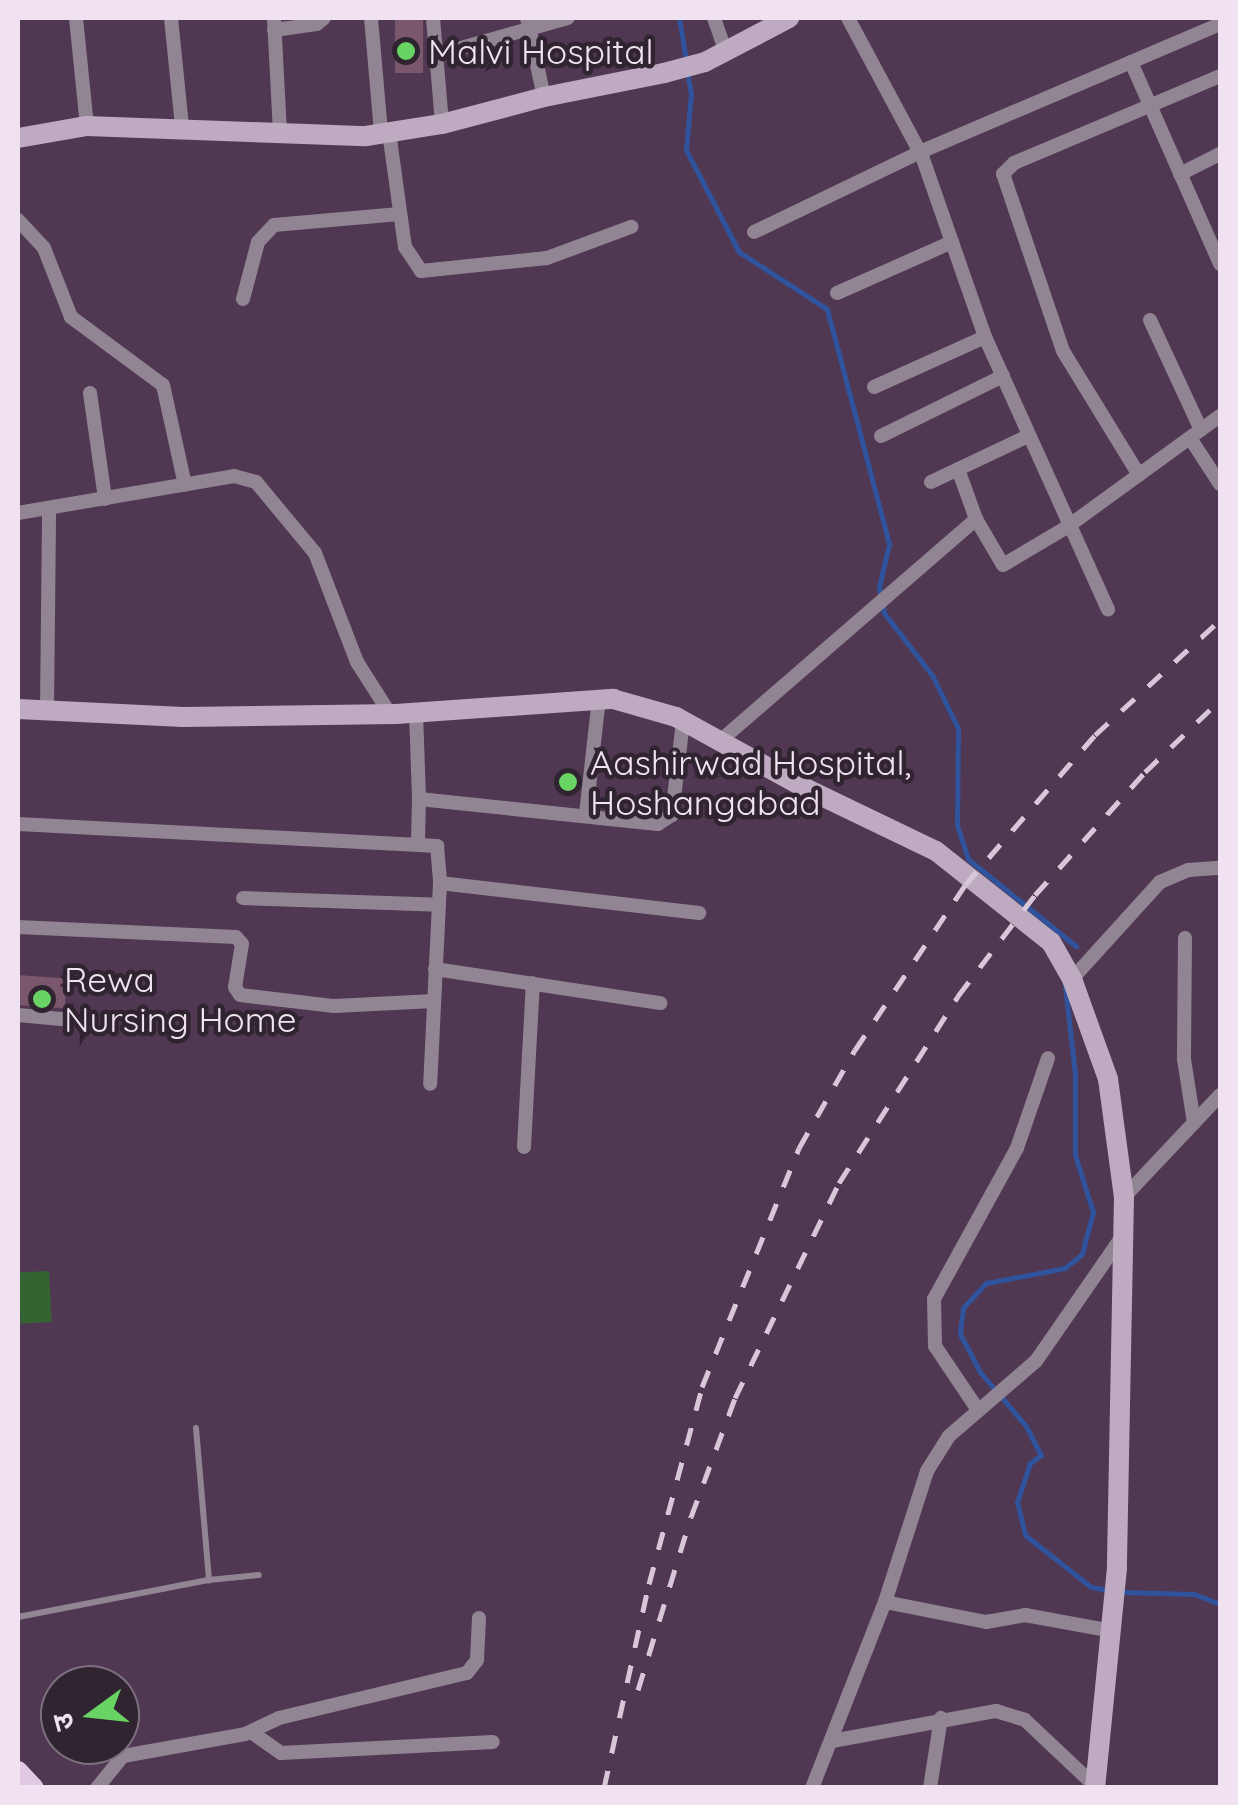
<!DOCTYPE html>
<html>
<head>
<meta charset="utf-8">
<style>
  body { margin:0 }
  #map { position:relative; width:1238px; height:1805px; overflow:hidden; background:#503853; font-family:Quicksand,"Noto Sans Devanagari",sans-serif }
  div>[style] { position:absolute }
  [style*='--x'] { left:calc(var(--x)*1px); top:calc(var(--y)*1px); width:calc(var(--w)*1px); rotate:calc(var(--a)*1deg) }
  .green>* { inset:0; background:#356433; transform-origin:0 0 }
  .stream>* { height:5px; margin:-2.5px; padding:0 2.5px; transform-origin:2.5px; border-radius:2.5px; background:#30539d }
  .building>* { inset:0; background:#7a576c; transform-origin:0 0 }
  .lane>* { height:6px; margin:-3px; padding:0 3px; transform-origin:3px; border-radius:3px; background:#928593 }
  .street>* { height:14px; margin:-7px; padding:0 7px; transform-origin:7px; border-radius:7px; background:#928593 }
  .secondary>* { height:20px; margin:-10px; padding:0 10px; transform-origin:10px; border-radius:10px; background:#bfabc1 }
  .primary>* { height:20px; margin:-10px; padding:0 10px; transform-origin:10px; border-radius:10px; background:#e1c8e4 }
  .rail>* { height:5px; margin-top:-2.5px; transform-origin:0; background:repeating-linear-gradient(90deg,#d7c7d9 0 18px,transparent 0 36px) }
  .dots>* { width:28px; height:28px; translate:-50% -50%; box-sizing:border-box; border:5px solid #2f2430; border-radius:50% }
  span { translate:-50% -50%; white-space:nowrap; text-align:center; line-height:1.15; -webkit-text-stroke:9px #2f2430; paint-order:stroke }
  .poi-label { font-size:35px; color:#f1e2f2 }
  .left { translate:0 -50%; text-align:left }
  .frame { position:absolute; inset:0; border:20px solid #f1e2f2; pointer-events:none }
  .north { position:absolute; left:40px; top:1665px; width:100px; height:100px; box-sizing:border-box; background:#2f2430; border:2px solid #7d707e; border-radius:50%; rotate:255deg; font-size:28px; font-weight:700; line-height:40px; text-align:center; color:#f1e2f2 }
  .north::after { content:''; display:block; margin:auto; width:35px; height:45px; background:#69d464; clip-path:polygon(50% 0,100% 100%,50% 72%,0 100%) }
</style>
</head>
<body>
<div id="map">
  <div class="green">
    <i style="left:49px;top:1271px;width:51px;height:31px;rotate:87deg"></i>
  </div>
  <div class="stream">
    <i style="--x:679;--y:18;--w:43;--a:80.5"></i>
    <i style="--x:687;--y:71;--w:22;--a:80"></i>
    <i style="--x:691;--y:93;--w:57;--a:95"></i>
    <i style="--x:686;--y:150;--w:115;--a:62.5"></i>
    <i style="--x:739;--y:252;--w:105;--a:32.9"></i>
    <i style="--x:827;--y:309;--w:243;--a:75.2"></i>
    <i style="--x:889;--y:544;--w:44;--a:103.1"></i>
    <i style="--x:879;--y:587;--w:26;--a:79"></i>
    <i style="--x:884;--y:613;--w:78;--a:52.3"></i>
    <i style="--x:932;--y:675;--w:59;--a:63.9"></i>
    <i style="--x:958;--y:728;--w:97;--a:90.6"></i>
    <i style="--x:957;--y:825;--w:36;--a:72"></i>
    <i style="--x:968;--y:859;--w:139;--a:38.9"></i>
    <i style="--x:1065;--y:986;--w:89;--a:83.5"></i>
    <i style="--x:1075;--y:1074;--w:81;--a:90"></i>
    <i style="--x:1075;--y:1155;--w:60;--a:72.5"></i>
    <i style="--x:1093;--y:1212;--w:43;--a:104.7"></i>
    <i style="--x:1082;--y:1254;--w:22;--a:141"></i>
    <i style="--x:1065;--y:1268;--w:80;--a:169.2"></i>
    <i style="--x:986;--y:1283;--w:34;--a:133"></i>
    <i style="--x:963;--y:1308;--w:26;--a:97"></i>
    <i style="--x:960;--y:1334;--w:43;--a:62.2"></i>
    <i style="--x:980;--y:1372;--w:71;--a:49.6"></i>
    <i style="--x:1026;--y:1426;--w:33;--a:63"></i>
    <i style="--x:1041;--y:1455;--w:14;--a:144"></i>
    <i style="--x:1030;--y:1463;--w:41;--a:108.4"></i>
    <i style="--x:1017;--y:1502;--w:34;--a:76"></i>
    <i style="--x:1025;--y:1535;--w:84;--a:38.2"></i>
    <i style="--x:1091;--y:1587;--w:19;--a:9"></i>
    <i style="--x:1121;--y:1592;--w:73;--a:1.6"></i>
    <i style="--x:1194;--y:1594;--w:28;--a:21"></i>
  </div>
  <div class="building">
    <i style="left:395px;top:18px;width:28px;height:55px"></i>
    <i style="left:563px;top:771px;width:17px;height:18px;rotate:10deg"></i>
    <i style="left:18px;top:975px;width:49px;height:30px;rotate:4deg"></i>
  </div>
  <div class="lane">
    <i style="--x:196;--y:1428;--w:153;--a:85.1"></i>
    <i style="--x:18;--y:1617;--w:195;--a:-11"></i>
    <i style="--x:209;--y:1580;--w:50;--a:-5.7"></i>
  </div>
  <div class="street">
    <i style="--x:76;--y:18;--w:109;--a:84.2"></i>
    <i style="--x:171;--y:18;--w:110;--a:84.2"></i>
    <i style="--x:274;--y:18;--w:115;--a:87"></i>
    <i style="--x:371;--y:18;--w:115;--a:85"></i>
    <i style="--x:433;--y:18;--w:106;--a:85.1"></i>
    <i style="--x:527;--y:18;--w:81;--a:77.9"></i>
    <i style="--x:714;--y:18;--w:36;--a:71"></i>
    <i style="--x:848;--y:18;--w:157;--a:61.8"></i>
    <i style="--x:922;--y:156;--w:192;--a:70.8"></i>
    <i style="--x:985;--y:337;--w:299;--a:65.7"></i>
    <i style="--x:274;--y:30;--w:43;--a:-7.9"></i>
    <i style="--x:317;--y:24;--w:9;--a:-41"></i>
    <i style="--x:436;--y:55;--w:137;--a:-15.7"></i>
    <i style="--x:1131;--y:62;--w:221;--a:66.2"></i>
    <i style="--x:389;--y:132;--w:116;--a:82.1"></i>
    <i style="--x:405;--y:247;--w:29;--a:56"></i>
    <i style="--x:421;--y:271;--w:127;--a:-5.9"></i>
    <i style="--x:547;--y:258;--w:90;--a:-20.3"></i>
    <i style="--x:1180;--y:174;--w:45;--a:-26.6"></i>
    <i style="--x:18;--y:220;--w:38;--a:47"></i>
    <i style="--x:44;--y:248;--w:74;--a:68.6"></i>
    <i style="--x:71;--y:317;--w:114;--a:36.5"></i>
    <i style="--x:163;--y:385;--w:102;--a:77.6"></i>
    <i style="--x:754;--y:232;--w:184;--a:-25.7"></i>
    <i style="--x:920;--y:152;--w:326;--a:-23.1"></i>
    <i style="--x:837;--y:293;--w:126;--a:-23.9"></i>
    <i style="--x:243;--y:299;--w:59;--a:-75.3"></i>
    <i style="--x:258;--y:242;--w:23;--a:-47"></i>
    <i style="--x:274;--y:225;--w:126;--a:-5"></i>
    <i style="--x:1150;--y:320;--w:121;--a:65.1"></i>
    <i style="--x:874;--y:387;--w:122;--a:-24.2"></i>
    <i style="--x:90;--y:393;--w:107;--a:81.9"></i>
    <i style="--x:881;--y:436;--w:136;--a:-26.2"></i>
    <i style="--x:1190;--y:438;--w:55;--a:56.9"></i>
    <i style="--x:958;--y:469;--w:53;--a:70.2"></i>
    <i style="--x:976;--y:519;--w:53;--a:59.6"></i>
    <i style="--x:1003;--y:565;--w:74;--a:-30.7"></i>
    <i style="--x:1067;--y:527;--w:189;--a:-36"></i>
    <i style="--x:1139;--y:475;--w:145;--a:-121.5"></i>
    <i style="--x:1063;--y:351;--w:187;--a:-108.7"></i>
    <i style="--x:1003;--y:174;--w:16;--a:-45"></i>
    <i style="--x:1014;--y:163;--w:224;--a:-22.9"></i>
    <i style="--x:931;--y:482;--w:107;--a:-25.4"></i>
    <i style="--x:18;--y:513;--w:219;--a:-9.7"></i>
    <i style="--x:234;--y:476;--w:23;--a:15"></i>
    <i style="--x:256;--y:482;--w:92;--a:50.3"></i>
    <i style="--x:315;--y:553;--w:117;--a:68.9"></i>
    <i style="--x:357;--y:662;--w:62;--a:57.6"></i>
    <i style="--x:47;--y:710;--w:202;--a:-89.4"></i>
    <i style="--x:416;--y:712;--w:87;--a:88"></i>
    <i style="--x:419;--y:799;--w:240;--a:6"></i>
    <i style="--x:658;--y:824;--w:17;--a:-33"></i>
    <i style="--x:672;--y:815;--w:95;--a:-83.3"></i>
    <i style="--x:720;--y:741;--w:339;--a:-40.9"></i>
    <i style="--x:586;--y:814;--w:116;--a:-83.6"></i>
    <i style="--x:18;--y:824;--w:420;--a:3"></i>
    <i style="--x:437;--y:846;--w:37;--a:85"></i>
    <i style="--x:440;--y:883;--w:201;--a:92.8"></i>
    <i style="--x:418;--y:842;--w:43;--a:-88.7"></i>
    <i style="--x:440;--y:883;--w:261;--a:6.6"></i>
    <i style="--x:243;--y:898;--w:196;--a:2"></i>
    <i style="--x:18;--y:927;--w:218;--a:2.6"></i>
    <i style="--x:236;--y:937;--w:9;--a:49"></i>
    <i style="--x:242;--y:944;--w:44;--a:99.2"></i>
    <i style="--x:235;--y:987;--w:9;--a:58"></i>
    <i style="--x:240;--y:995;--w:95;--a:6.7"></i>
    <i style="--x:334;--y:1006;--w:100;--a:-2.9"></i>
    <i style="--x:1185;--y:938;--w:121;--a:90.5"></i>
    <i style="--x:1184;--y:1059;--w:65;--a:81.1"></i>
    <i style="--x:435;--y:969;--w:228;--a:8.6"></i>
    <i style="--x:1072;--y:979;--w:131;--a:-47.8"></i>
    <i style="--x:1160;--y:882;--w:30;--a:-23"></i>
    <i style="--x:1188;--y:870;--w:32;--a:-4"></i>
    <i style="--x:18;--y:1015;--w:54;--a:5.3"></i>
    <i style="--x:524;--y:1147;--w:164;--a:-86.9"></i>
    <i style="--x:1124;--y:1197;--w:140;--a:-46.7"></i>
    <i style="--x:978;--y:1410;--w:77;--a:-123.9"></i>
    <i style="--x:935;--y:1346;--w:47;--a:-91.2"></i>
    <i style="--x:934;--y:1299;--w:172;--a:-61.2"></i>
    <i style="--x:1017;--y:1148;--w:95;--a:-71"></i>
    <i style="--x:885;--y:1602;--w:103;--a:11.2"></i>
    <i style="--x:986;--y:1622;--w:40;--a:-10"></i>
    <i style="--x:1025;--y:1615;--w:88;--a:10.4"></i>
    <i style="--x:251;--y:1732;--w:37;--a:35"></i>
    <i style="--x:281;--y:1753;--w:212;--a:-3"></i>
    <i style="--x:832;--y:1741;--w:167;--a:-10.4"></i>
    <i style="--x:996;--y:1711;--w:30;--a:17"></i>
    <i style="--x:1025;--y:1720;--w:96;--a:43.3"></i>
    <i style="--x:97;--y:1788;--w:41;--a:-50.9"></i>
    <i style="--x:123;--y:1756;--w:124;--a:-10.2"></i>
    <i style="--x:245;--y:1734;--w:38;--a:-25"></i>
    <i style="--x:279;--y:1718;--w:193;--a:-13.5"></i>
    <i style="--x:467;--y:1673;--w:16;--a:-52"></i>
    <i style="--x:477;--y:1660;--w:42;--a:-87.3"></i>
    <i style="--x:812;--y:1788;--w:200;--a:-68.6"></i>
    <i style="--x:885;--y:1602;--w:138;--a:-72.2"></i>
    <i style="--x:927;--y:1471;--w:41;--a:-57.8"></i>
    <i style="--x:949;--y:1436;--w:115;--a:-40.8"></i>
    <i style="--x:1036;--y:1361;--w:151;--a:-55.3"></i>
    <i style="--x:930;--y:1788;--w:71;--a:-81.1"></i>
  </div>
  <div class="secondary">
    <i style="--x:18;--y:138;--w:70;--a:-9.9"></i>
    <i style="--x:87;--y:126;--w:279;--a:2.1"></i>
    <i style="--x:366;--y:136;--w:77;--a:-9"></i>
    <i style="--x:442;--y:124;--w:106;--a:-14.8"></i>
    <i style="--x:544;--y:97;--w:122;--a:-11.3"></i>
    <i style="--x:664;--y:73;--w:42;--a:-15"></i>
    <i style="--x:705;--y:62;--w:95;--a:-27.6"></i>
    <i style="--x:18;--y:709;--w:165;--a:2.8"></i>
    <i style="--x:183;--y:717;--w:213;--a:-0.8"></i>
    <i style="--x:396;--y:714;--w:218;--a:-4"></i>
    <i style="--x:613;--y:699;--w:66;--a:15.9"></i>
    <i style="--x:676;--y:717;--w:149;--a:28.8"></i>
    <i style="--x:807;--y:789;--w:143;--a:25.7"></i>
    <i style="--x:936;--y:851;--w:147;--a:38.4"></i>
    <i style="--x:1051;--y:942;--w:43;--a:60.4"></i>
    <i style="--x:1072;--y:979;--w:106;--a:70.2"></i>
    <i style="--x:1108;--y:1079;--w:119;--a:82.3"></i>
    <i style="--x:1124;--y:1197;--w:371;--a:91.1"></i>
    <i style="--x:1117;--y:1568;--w:221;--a:95.7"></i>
  </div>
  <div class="primary">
    <i style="--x:18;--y:1771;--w:23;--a:47"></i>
  </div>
  <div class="rail">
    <i style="--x:638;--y:1690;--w:181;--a:-73"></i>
    <i style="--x:691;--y:1517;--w:127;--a:-69.7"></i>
    <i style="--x:735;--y:1398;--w:239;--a:-64.2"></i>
    <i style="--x:839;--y:1183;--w:222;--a:-57.5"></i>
    <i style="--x:958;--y:996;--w:127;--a:-52.7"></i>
    <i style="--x:1035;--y:895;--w:165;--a:-48.2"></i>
    <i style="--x:1145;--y:772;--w:104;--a:-43.8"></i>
    <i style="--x:604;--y:1788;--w:209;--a:-77.6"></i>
    <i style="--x:649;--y:1584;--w:204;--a:-74.9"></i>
    <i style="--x:702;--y:1387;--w:258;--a:-67.9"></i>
    <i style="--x:799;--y:1148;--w:113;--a:-60.3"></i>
    <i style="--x:855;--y:1050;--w:198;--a:-56.3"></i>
    <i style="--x:965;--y:885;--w:198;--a:-49.1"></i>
    <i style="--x:1095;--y:735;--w:170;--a:-42.6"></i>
  </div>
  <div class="dots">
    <i style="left:406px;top:51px;background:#69d464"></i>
    <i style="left:568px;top:782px;background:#69d464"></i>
    <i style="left:42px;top:999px;background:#69d464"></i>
  </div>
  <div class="poi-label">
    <span class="left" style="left:428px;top:51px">Malvi Hospital</span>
    <span class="left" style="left:590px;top:782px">Aashirwad Hospital,<br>Hoshangabad</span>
    <span class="left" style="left:64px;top:999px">Rewa<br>Nursing Home</span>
  </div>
  <div class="frame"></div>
  <div class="north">उ</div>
</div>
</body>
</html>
